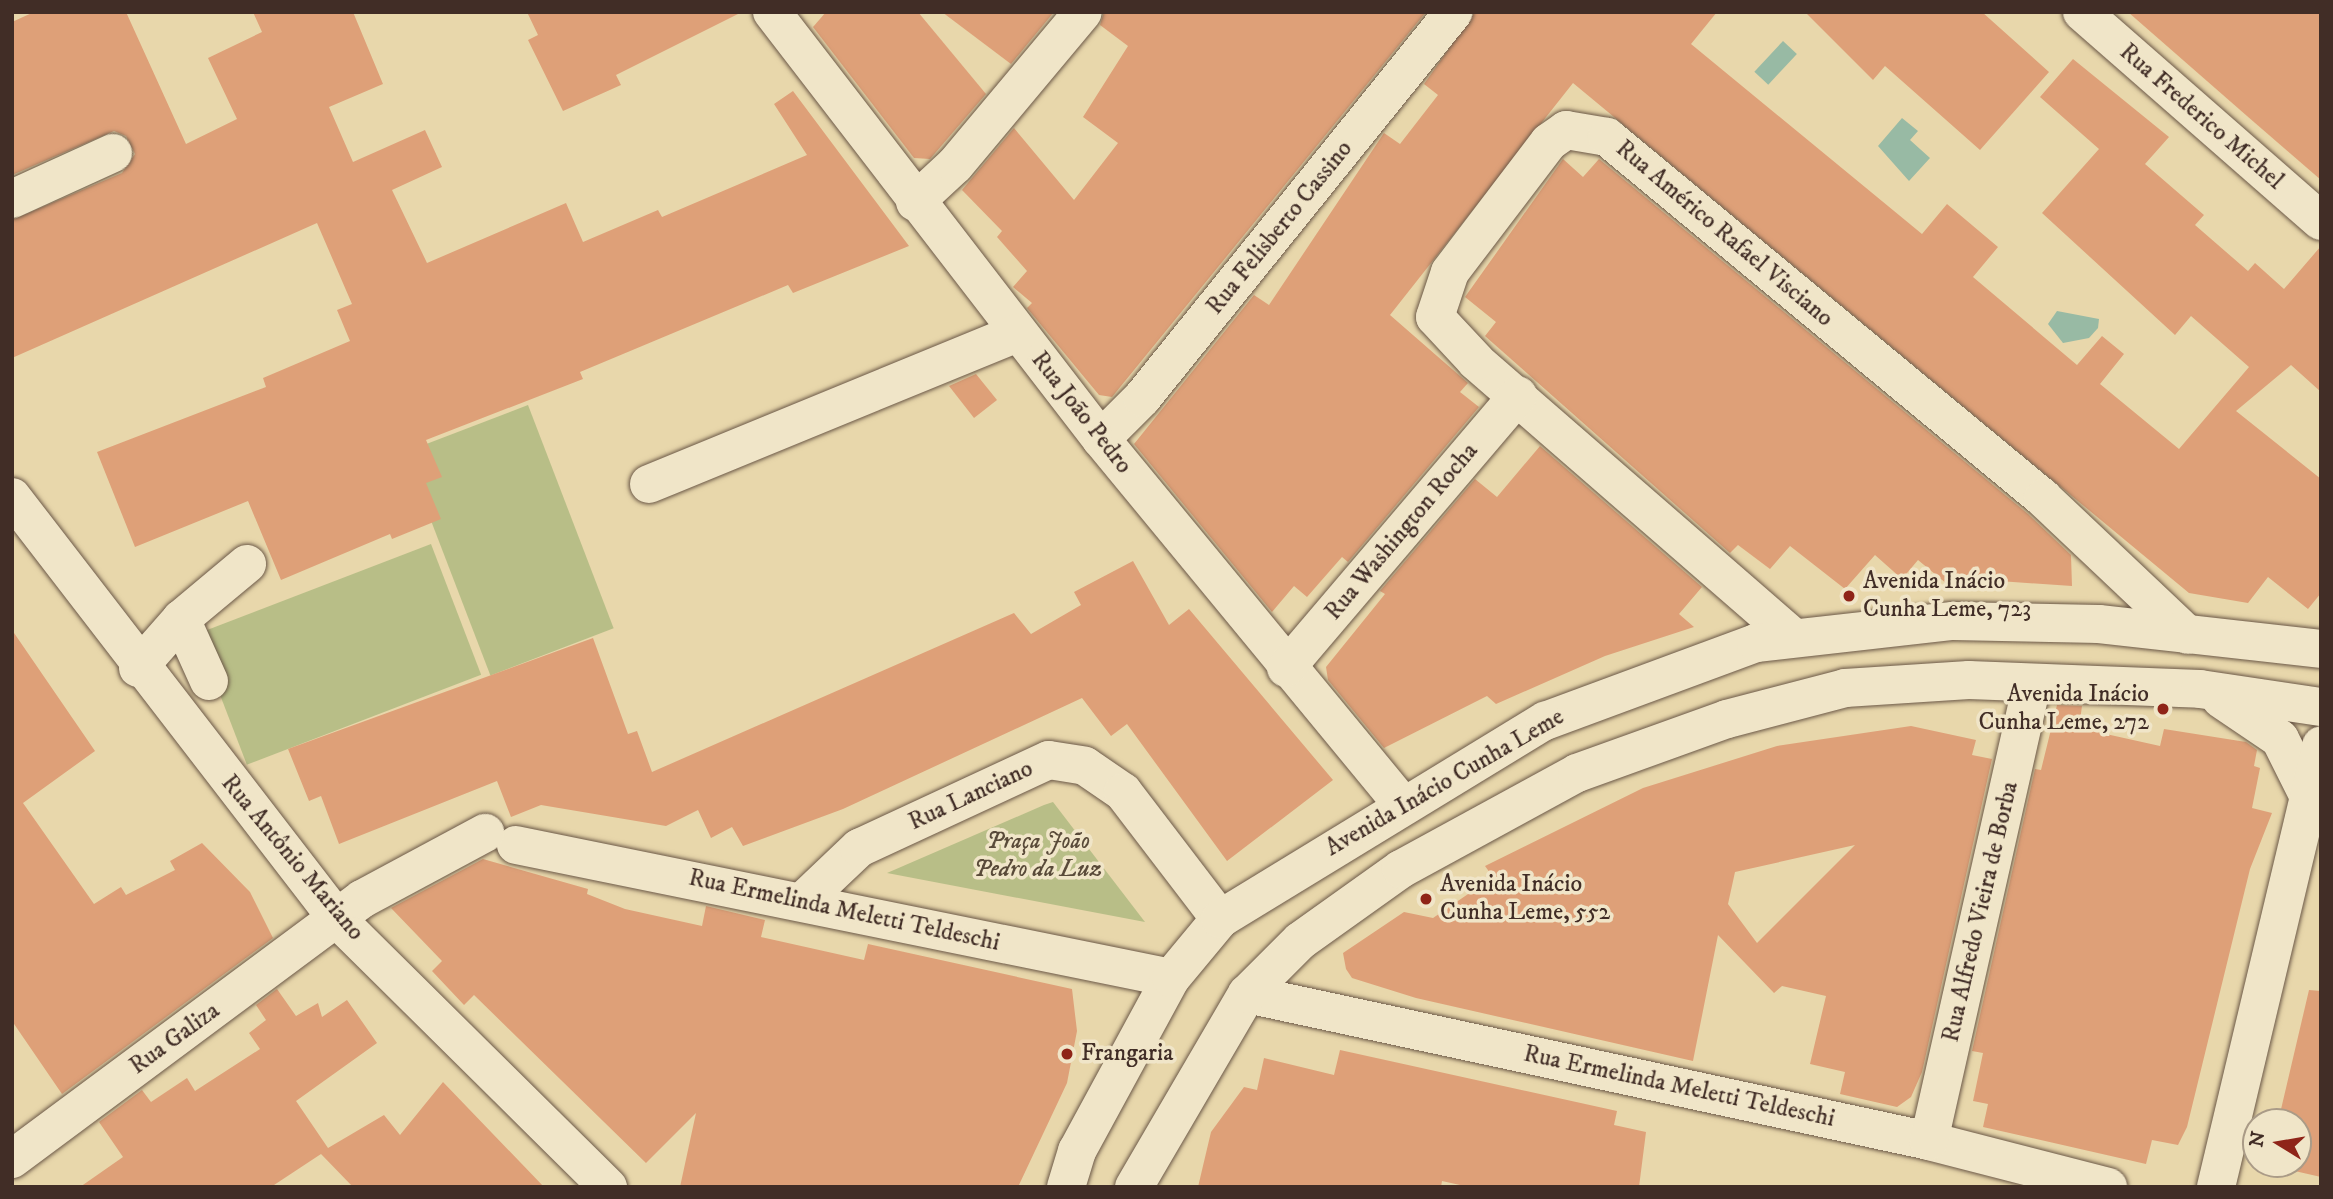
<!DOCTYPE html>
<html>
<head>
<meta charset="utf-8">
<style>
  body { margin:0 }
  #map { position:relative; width:2333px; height:1199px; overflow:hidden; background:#e8d7ab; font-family:"IM FELL DW Pica",serif }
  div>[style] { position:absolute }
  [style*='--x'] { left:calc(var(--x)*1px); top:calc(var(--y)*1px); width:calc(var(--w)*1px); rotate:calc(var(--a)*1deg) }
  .green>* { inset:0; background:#b8be87; transform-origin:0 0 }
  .water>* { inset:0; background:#98baa4; transform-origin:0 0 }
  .building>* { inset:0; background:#dea078 }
  .roads { filter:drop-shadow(0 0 2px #6b5847) drop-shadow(0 0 2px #6b5847) }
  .minor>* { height:38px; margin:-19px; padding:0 19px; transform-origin:19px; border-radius:19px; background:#f0e5c8 }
  .dots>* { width:19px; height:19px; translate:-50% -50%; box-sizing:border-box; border:4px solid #f0e5c8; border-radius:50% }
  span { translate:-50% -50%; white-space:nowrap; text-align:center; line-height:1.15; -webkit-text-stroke:7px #f0e5c8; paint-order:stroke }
  .street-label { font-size:24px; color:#412d26 }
  .poi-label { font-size:24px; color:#412d26 }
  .left { translate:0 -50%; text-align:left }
  .right { translate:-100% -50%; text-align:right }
  .park-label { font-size:24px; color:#594a39; font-style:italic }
  .frame { position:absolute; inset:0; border:14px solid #412d26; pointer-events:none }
  .north { position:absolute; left:2242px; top:1108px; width:70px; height:70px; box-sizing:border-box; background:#f0e5c8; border:2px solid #aa9b87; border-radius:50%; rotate:281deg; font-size:19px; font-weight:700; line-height:28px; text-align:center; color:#412d26 }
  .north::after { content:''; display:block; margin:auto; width:24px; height:32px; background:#8f2418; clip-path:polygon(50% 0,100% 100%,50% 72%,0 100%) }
</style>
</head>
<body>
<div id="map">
  <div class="green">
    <i style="left:528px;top:405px;width:239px;height:132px;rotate:69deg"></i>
    <i style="left:431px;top:544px;width:140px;height:251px;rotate:69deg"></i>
    <i style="clip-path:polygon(1053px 802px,1145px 922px,887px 873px,1044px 805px)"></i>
  </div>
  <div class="water">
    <i style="left:1783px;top:41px;width:19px;height:42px;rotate:43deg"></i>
    <i style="clip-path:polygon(1902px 118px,1918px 131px,1910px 140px,1930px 158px,1909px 181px,1878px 146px)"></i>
    <i style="clip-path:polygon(2057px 311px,2099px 319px,2098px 328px,2089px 338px,2063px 343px,2048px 324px)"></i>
  </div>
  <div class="building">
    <i style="clip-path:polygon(34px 12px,126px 12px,186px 144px,237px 119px,208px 58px,262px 32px,253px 12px,353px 12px,383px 84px,329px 107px,353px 162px,425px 130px,442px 167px,392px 190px,427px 263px,566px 203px,583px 242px,658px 210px,662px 217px,807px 155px,774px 104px,793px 91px,909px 246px,793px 293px,788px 285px,580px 372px,583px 379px,426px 440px,442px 477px,426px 483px,441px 519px,392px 539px,390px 534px,281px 580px,248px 501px,135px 547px,97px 452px,266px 387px,263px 378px,350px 341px,337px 310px,352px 304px,317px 223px,12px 358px,12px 220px,122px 173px,135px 154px,126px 136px,114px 131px,12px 175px,12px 22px)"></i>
    <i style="clip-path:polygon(527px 12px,742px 12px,616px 75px,621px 85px,563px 111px,528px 40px,538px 35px)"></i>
    <i style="clip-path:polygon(826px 12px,918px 12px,986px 94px,930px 159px,914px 158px,813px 27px)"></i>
    <i style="clip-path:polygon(942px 12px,1054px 12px,1011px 64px)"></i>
    <i style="clip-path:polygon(1104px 12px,1426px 12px,1112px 397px,1099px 395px,1027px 308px,1032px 303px,1013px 287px,1027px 271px,997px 237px,1002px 231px,962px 190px,1014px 128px,1074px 200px,1118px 143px,1083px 117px,1128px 46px,1100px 25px)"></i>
    <i style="clip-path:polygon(1475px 12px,1717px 12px,1691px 44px,1922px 234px,1947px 204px,1998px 247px,1973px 277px,2077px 365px,2102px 336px,2124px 354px,2100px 384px,2179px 449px,2249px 367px,2191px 316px,2175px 335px,2042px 213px,2099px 149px,2040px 97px,2073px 59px,2169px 137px,2145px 164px,2204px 215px,2195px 225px,2248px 271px,2255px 263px,2284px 289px,2321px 246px,2321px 392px,2291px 365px,2236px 411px,2321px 479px,2321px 593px,2308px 609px,2268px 577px,2248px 603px,2189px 593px,1573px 83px,1390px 315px,1468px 383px,1460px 392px,1479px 407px,1348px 562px,1342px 557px,1307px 597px,1294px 586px,1272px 612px,1134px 444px,1254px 295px,1269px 305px,1384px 133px,1400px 144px,1438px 95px,1424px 84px)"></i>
    <i style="clip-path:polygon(1805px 12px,1982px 12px,2049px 72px,1980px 150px,1885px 66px,1873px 80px)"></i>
    <i style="clip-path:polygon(2128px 12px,2321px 12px,2321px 180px,2247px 116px)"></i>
    <i style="clip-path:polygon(1563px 159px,1583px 177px,1599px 159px,2028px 514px,2071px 555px,2072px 586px,1985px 580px,1974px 571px,1964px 584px,1955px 576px,1947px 584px,1918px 560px,1902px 579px,1875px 555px,1845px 589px,1790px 546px,1770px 569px,1738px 545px,1730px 553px,1485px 336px,1496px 322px,1465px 297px)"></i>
    <i style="clip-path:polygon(976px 374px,997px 400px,974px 418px,949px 386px)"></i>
    <i style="clip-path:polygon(1540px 446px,1702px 587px,1679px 614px,1694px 627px,1605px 656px,1496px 704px,1487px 696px,1384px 748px,1328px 680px,1326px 667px,1385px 594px,1380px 591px,1475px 479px,1497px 497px)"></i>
    <i style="clip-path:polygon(1133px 561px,1169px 625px,1189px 609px,1333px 780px,1227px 861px,1127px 724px,1111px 736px,1082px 698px,843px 809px,743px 846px,732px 827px,711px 838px,698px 810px,666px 826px,541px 805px,511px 817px,497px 781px,339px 844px,321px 796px,309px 801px,288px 749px,593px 638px,628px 734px,637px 731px,652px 772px,1014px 613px,1031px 634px,1081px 605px,1074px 592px)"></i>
    <i style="clip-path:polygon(12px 630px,95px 751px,23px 803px,94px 904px,121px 887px,126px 895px,175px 870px,170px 861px,202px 843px,250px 892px,273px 938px,62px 1094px,12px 1021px)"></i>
    <i style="clip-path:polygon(2057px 705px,2082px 706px,2079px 728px,2160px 746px,2164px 729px,2246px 742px,2257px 750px,2254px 766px,2260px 768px,2252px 808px,2272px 813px,2250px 869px,2187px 1127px,2178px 1145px,2152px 1140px,2146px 1164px,1983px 1127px,1988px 1104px,1973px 1101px,1983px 1053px,1972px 1051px,2035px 769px,2041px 770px)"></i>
    <i style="clip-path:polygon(evenodd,1911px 726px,1976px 740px,1972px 755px,1992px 759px,1922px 1072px,1911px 1097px,1897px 1107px,1840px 1094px,1845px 1072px,1810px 1064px,1826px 996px,1782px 986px,1774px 993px,1718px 935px,1693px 1061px,1416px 998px,1352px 978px,1346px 969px,1343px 953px,1404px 912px,1433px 918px,1493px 877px,1485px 866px,1643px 788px,1777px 746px,1911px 726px,1855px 845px,1757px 943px,1728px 904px,1735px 872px,1855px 845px)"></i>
    <i style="clip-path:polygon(483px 859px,588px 889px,587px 894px,625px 909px,702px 926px,706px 906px,765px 920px,761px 937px,864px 960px,868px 944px,1072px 989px,1077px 1031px,1067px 1083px,1018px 1187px,680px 1187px,696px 1113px,646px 1163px,474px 995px,464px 1005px,432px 971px,442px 961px,391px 908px)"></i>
    <i style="clip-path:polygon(277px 989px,296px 1016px,318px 1003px,322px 1017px,347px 1000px,377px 1043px,296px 1101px,328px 1148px,384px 1115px,400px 1135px,443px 1082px,544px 1187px,353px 1187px,321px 1154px,271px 1187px,80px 1187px,123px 1157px,99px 1122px,142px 1090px,151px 1102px,187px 1078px,195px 1091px,260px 1049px,249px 1033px,266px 1020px,256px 1005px)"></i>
    <i style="clip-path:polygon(2309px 990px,2321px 991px,2321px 1177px,2282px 1168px,2298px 1164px,2298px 1122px,2278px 1122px)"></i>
    <i style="clip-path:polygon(1340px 1050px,1617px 1111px,1614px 1125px,1646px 1132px,1639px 1187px,1469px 1187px,1442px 1181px,1441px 1187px,1198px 1187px,1211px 1132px,1244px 1087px,1257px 1090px,1264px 1058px,1334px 1075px)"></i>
  </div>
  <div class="roads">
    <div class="minor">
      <i style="--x:772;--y:12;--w:539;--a:52.39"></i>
      <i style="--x:1101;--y:439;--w:473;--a:50.5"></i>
      <i style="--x:2082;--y:12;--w:317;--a:41.2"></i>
      <i style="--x:12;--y:199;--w:111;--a:-24.5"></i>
      <i style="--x:915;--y:202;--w:54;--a:-42.8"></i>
      <i style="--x:955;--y:165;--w:199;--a:-50.1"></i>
      <i style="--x:1101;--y:439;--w:58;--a:-45"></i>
      <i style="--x:1142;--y:398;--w:496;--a:-51.1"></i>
      <i style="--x:649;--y:484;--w:399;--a:-22.3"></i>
      <i style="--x:12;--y:497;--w:534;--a:52.38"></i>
      <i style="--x:338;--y:920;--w:380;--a:44.7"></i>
      <i style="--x:181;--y:619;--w:68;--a:65.7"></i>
      <i style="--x:1793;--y:637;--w:420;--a:-139"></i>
      <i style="--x:1476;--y:361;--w:60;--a:-133"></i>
      <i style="--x:1435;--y:317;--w:47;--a:-71.6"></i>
      <i style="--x:1450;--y:272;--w:163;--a:-52.7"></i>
      <i style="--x:1549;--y:142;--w:21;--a:-35"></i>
      <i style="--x:1566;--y:130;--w:42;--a:9.7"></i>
      <i style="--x:1607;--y:137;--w:566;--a:39.62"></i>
      <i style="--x:2043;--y:498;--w:199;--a:43.4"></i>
      <i style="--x:138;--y:668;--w:65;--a:-48.7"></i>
      <i style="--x:181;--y:619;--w:86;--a:-39.8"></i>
      <i style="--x:1286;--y:668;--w:358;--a:-49.6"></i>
      <i style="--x:2221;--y:699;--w:71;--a:34.1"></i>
      <i style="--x:2280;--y:739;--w:60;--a:63.4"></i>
      <i style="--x:516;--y:845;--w:668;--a:11.48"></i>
      <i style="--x:802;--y:902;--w:79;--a:-43.5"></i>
      <i style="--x:859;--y:848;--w:209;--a:-24.9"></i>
      <i style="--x:1049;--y:760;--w:36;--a:9"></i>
      <i style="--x:1085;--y:766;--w:46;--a:34.4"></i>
      <i style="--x:1123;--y:792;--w:160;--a:52.6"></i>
      <i style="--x:1247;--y:994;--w:698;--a:12.16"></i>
      <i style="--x:1929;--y:1141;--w:185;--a:14.4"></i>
      <i style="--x:1929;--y:1141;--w:469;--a:-77.3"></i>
      <i style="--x:12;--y:1159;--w:436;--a:-36.6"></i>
      <i style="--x:362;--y:899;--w:140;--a:-28.2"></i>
      <i style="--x:1066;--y:1187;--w:38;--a:-73"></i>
      <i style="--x:1077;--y:1151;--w:197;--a:-61.5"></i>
      <i style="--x:1171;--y:978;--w:77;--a:-50.3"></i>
      <i style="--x:1220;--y:919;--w:381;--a:-31.4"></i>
      <i style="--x:1545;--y:721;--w:225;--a:-20.3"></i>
      <i style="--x:1756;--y:643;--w:198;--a:-6.4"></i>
      <i style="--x:1953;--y:621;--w:146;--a:1.2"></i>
      <i style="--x:2099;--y:624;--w:223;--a:6.4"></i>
      <i style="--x:1134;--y:1187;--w:224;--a:-59.7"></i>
      <i style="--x:1247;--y:994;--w:75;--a:-45"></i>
      <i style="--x:1300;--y:941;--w:124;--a:-35.5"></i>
      <i style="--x:1401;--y:869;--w:200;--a:-28.6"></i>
      <i style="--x:1577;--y:773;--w:159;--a:-19.8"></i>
      <i style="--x:1727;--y:719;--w:122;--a:-14.7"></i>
      <i style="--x:1845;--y:688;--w:124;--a:-3.7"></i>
      <i style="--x:1969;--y:680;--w:231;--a:2.2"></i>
      <i style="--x:2200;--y:689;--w:122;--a:8.5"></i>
      <i style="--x:2216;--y:1187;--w:454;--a:-76.6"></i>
    </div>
  </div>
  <div class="dots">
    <i style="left:1849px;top:596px;background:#8f2418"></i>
    <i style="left:2163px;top:709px;background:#8f2418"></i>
    <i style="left:1426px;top:899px;background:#8f2418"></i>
    <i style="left:1067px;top:1054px;background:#8f2418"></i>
  </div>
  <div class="street-label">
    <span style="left:2201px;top:117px;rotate:41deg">Rua Frederico Michel</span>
    <span style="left:1280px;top:228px;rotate:-51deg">Rua Felisberto Cassino</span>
    <span style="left:1724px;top:234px;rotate:40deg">Rua Américo Rafael Visciano</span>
    <span style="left:1081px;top:413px;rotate:52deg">Rua João Pedro</span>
    <span style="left:1402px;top:532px;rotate:-50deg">Rua Washington Rocha</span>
    <span style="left:1445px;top:783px;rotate:-30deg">Avenida Inácio Cunha Leme</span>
    <span style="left:971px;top:796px;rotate:-25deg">Rua Lanciano</span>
    <span style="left:292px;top:858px;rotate:50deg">Rua Antônio Mariano</span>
    <span style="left:844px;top:911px;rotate:12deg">Rua Ermelinda Meletti Teldeschi</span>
    <span style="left:1981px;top:912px;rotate:-77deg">Rua Alfredo Vieira de Borba</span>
    <span style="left:175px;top:1039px;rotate:-36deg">Rua Galiza</span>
    <span style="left:1679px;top:1087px;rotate:12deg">Rua Ermelinda Meletti Teldeschi</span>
  </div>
  <div class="poi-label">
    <span class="left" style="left:1863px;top:596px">Avenida Inácio<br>Cunha Leme, 723</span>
    <span class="right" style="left:2149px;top:709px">Avenida Inácio<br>Cunha Leme, 272</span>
    <span class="left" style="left:1440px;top:899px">Avenida Inácio<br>Cunha Leme, 552</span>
    <span class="left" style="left:1081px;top:1054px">Frangaria</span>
  </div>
  <div class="park-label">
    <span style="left:1038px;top:856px">Praça João<br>Pedro da Luz</span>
  </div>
  <div class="frame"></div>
  <div class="north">N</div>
</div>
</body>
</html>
